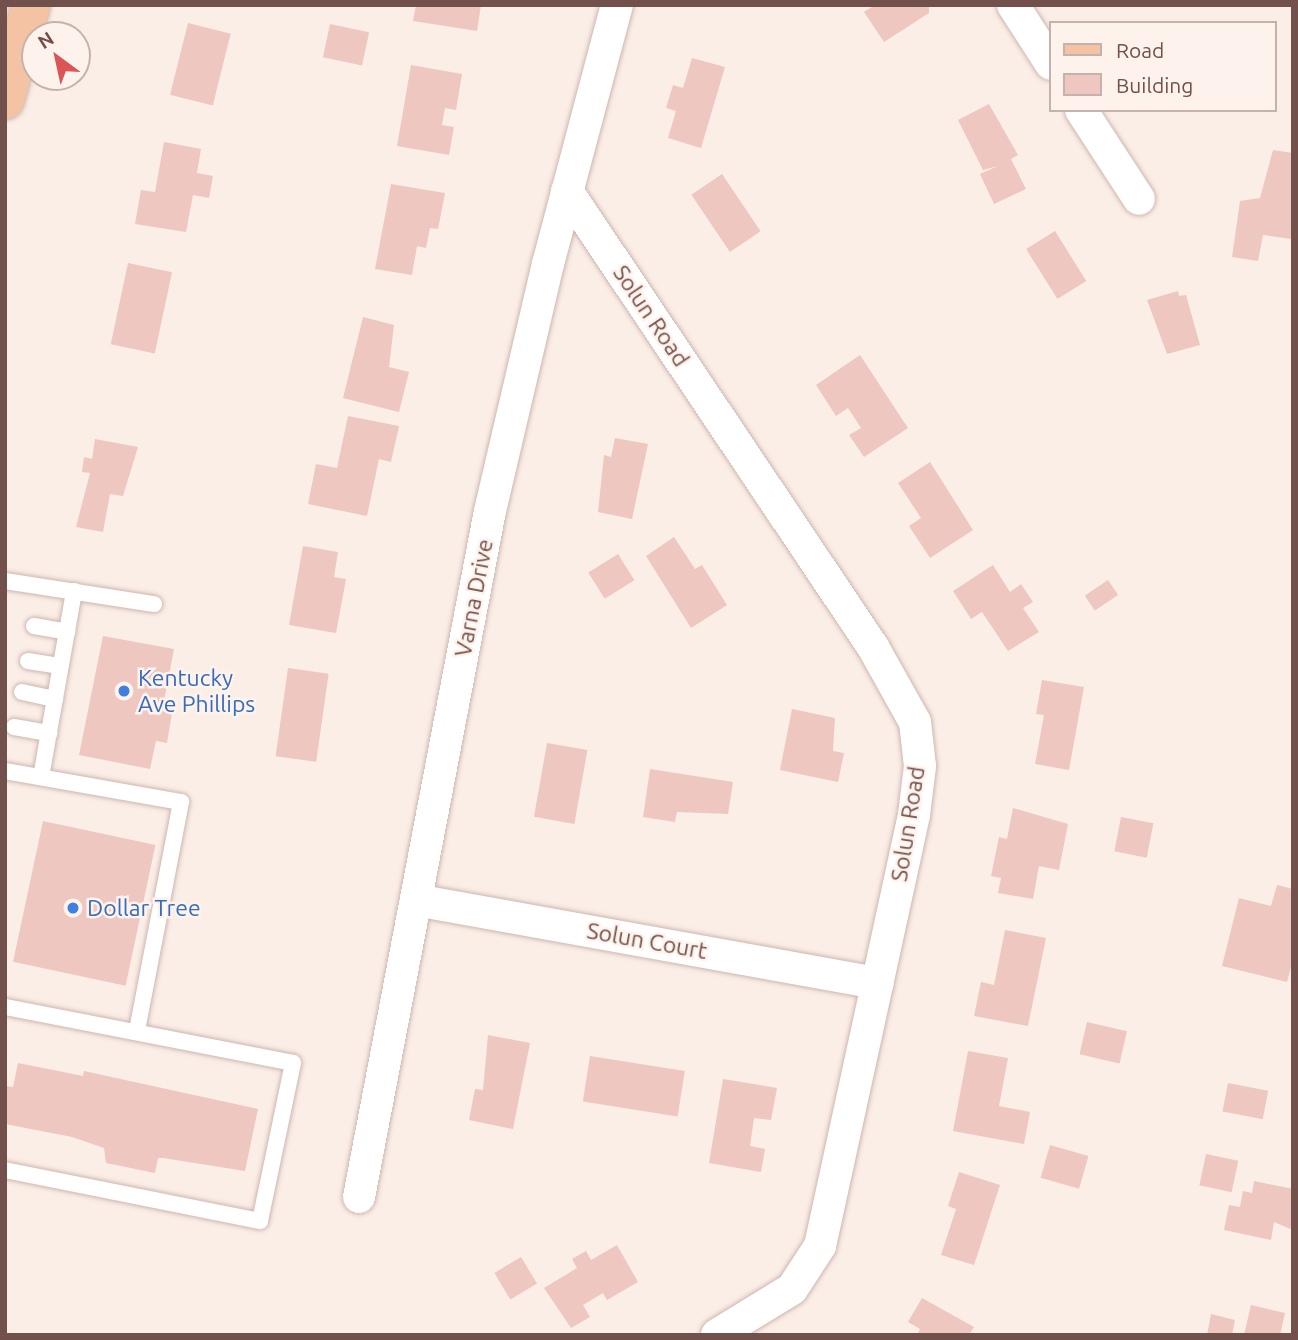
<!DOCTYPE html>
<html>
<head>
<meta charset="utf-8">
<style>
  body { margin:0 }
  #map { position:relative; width:1298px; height:1340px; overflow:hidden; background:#fbeee6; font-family:Ubuntu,sans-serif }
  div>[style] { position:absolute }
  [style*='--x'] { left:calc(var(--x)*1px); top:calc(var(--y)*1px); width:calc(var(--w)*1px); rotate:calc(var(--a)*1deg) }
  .building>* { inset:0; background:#eec7c0; transform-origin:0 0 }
  .roads { filter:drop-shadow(0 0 2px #ceb6b0) drop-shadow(0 0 2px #ceb6b0) }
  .lane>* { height:16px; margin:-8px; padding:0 8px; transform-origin:8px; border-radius:8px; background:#fff }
  .street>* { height:32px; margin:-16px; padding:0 16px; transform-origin:16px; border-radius:16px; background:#fff }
  .primary>* { height:38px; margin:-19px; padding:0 19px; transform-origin:19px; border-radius:19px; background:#f4c3a3 }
  .dots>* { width:19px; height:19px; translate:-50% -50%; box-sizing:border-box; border:4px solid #fef3ec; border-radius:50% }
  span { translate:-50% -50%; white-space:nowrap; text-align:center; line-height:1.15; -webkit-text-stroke:5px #fef3ec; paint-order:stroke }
  .street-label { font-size:23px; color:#72514d }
  .shop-label { font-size:23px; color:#366cbe }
  .left { translate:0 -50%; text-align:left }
  .frame { position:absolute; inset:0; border:7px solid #72514d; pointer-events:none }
  .legend { position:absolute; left:1049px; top:21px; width:228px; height:91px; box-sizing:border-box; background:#fef3ec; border:2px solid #c6b2ac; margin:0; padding:9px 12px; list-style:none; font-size:21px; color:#72514d }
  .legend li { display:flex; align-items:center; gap:14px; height:35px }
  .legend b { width:35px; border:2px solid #c6b2ac }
  .north { position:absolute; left:21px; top:21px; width:70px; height:70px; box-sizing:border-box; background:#fef3ec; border:2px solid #c6b2ac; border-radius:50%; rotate:327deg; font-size:19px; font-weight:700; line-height:28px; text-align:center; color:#72514d }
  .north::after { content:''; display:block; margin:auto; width:24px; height:32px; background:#db5456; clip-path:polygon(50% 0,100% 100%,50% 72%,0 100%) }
</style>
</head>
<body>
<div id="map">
  <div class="building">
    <i style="clip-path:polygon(416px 5px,481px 5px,477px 31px,413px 21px)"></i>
    <i style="clip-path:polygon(875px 5px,929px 5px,929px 13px,884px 42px,864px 12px)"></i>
    <i style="left:188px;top:23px;width:44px;height:74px;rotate:14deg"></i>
    <i style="left:330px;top:24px;width:40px;height:34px;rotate:12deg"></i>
    <i style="clip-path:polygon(692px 58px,725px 67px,701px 148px,668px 138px,676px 111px,666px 108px,673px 85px,683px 88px)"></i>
    <i style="clip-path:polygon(411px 65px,462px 74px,456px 110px,445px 108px,442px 125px,454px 127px,449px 155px,397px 146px)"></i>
    <i style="clip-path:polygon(989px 104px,1018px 155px,1011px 159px,1026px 189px,994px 204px,980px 174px,998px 166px,983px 170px,958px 120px)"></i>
    <i style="clip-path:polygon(164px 142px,201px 149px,197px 173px,213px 176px,209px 198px,193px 195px,186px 232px,135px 224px,141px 190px,155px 192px)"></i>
    <i style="clip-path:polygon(1273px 150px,1293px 153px,1292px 239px,1263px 235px,1258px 261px,1232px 257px,1240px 201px,1260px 198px)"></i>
    <i style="left:722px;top:174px;width:69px;height:37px;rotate:56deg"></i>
    <i style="clip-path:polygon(391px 184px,445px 193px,438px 229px,430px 228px,426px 248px,417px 246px,412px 275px,375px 269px)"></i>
    <i style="left:1055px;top:231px;width:59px;height:34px;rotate:58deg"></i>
    <i style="left:128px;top:263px;width:45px;height:83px;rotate:12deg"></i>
    <i style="clip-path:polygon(1178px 291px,1179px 296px,1186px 295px,1200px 345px,1167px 354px,1147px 300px)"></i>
    <i style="clip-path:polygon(363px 317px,394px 325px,389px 367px,409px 372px,399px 412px,343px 398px)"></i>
    <i style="clip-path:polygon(860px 355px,908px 428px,864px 457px,849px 435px,861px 428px,848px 408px,836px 416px,816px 385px)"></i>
    <i style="clip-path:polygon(348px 416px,399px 426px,391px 462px,379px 459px,367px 516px,308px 504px,316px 464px,337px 468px)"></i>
    <i style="clip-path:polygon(615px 438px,648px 444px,632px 519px,598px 512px,604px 455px,611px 457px)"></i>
    <i style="clip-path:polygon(95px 439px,138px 447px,123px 496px,110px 494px,103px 532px,76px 527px,90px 473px,82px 472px,84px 457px,92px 459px)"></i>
    <i style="clip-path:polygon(930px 462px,973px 530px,930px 558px,909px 526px,921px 518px,898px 483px)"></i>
    <i style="clip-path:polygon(674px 537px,695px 569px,702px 565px,727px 605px,691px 628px,646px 556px)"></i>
    <i style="clip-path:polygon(303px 546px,338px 552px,334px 577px,346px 579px,336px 633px,289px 625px)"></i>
    <i style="left:618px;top:554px;width:31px;height:35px;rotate:58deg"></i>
    <i style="clip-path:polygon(993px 565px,1010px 592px,1021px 584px,1033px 602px,1023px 608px,1039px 632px,1008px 651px,982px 612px,971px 619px,953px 591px)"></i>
    <i style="left:1108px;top:580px;width:18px;height:28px;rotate:56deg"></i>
    <i style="clip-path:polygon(103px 636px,174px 649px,162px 711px,172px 713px,167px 743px,156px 741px,150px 769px,79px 755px)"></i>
    <i style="left:288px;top:668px;width:41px;height:89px;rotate:8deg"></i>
    <i style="clip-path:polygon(1042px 680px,1084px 687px,1069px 770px,1035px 764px,1044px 715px,1036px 714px)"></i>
    <i style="clip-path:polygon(792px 709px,835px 718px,833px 751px,844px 753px,838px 782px,780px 770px)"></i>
    <i style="left:547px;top:743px;width:41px;height:75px;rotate:10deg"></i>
    <i style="clip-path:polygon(650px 769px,733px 782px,728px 814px,677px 812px,675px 822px,643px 817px)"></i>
    <i style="clip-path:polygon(1013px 808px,1068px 824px,1059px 870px,1039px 866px,1033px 899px,998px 893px,1001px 878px,991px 876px,999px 837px,1007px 839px)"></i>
    <i style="left:1121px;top:817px;width:33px;height:35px;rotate:11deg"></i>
    <i style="left:43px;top:821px;width:115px;height:144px;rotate:12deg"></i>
    <i style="clip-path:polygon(1277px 885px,1293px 889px,1293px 959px,1287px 982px,1222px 966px,1239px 898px,1271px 906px)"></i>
    <i style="clip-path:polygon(1005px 930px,1046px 938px,1028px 1026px,974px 1016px,981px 982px,994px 985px)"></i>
    <i style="left:1087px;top:1022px;width:41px;height:33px;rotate:13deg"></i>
    <i style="clip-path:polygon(488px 1035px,530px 1043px,513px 1129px,469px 1120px,475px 1089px,483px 1090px)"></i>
    <i style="clip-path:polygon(968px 1051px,1008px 1058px,999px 1106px,1030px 1112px,1024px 1144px,953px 1131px)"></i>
    <i style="left:590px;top:1056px;width:96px;height:46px;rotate:9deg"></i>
    <i style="clip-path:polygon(18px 1063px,83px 1076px,84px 1071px,258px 1109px,245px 1171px,163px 1158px,158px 1158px,155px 1173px,106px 1163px,104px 1148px,72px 1137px,5px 1124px,5px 1086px,13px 1087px)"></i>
    <i style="clip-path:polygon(723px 1079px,777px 1088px,771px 1120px,754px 1118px,750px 1146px,765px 1149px,761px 1172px,709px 1163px)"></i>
    <i style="left:1228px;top:1083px;width:41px;height:29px;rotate:11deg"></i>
    <i style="left:1050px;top:1145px;width:40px;height:34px;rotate:16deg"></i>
    <i style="left:1206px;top:1154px;width:33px;height:32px;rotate:12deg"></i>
    <i style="clip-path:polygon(959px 1172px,1000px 1185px,974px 1265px,941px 1255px,956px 1209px,948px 1206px)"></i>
    <i style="clip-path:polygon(1254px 1181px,1293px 1189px,1293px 1230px,1274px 1222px,1271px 1240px,1224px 1230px,1229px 1205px,1240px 1207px,1243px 1191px,1252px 1193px)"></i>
    <i style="clip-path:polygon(617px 1245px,638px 1282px,607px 1300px,603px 1293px,583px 1305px,590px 1317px,571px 1328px,544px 1288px,577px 1268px,572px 1259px,586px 1251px,591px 1260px)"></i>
    <i style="left:521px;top:1257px;width:31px;height:31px;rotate:59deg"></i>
    <i style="clip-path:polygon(922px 1298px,974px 1327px,969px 1335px,917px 1335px,920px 1329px,908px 1322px)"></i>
    <i style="clip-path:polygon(1251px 1305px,1285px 1313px,1280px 1335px,1244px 1335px)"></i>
    <i style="clip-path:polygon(1211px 1314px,1235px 1320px,1232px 1335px,1207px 1335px)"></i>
  </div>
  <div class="roads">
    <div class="lane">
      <i style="--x:5;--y:581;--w:151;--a:8.8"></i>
      <i style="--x:34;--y:626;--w:34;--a:10"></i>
      <i style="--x:28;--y:661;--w:33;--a:9"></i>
      <i style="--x:22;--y:692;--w:34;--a:12"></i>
      <i style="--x:14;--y:727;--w:36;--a:10"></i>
      <i style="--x:5;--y:771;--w:179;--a:10"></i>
      <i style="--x:181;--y:802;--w:233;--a:100.9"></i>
      <i style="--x:41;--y:777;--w:189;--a:-79.9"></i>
      <i style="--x:5;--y:1007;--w:293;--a:11"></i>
      <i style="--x:293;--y:1063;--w:161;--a:101.8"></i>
      <i style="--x:260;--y:1221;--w:260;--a:-168.7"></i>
    </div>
    <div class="street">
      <i style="--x:1013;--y:5;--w:70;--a:57.2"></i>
      <i style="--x:1081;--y:110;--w:106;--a:56.9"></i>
      <i style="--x:567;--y:191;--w:549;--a:56.14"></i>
      <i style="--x:873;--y:647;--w:86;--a:60.8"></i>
      <i style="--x:915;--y:722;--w:44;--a:83.5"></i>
      <i style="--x:920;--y:766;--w:49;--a:97"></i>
      <i style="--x:914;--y:815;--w:441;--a:102.3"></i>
      <i style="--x:820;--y:1246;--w:51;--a:123.1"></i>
      <i style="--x:792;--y:1289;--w:88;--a:148.5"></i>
      <i style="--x:416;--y:900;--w:469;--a:10.2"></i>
      <i style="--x:359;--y:1197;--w:698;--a:-79.19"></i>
      <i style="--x:490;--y:511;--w:254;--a:-76.8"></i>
      <i style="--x:548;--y:264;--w:268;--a:-75.1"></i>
    </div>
    <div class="primary">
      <i style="--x:5;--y:100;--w:98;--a:-74.7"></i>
    </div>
  </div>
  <div class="dots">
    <i style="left:124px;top:691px;background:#3f7fe0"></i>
    <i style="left:73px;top:908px;background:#3f7fe0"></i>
  </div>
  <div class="street-label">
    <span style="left:651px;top:316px;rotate:56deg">Solun Road</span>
    <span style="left:474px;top:598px;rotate:-79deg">Varna Drive</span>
    <span style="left:908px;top:824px;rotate:-81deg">Solun Road</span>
    <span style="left:647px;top:941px;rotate:10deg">Solun Court</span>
  </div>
  <div class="shop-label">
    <span class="left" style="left:138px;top:691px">Kentucky<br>Ave Phillips</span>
    <span class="left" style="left:87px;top:908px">Dollar Tree</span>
  </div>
  <div class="frame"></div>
  <ul class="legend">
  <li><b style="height:9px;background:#f4c3a3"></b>Road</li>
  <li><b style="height:19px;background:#eec7c0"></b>Building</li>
  </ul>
  <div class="north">N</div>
</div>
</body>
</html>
